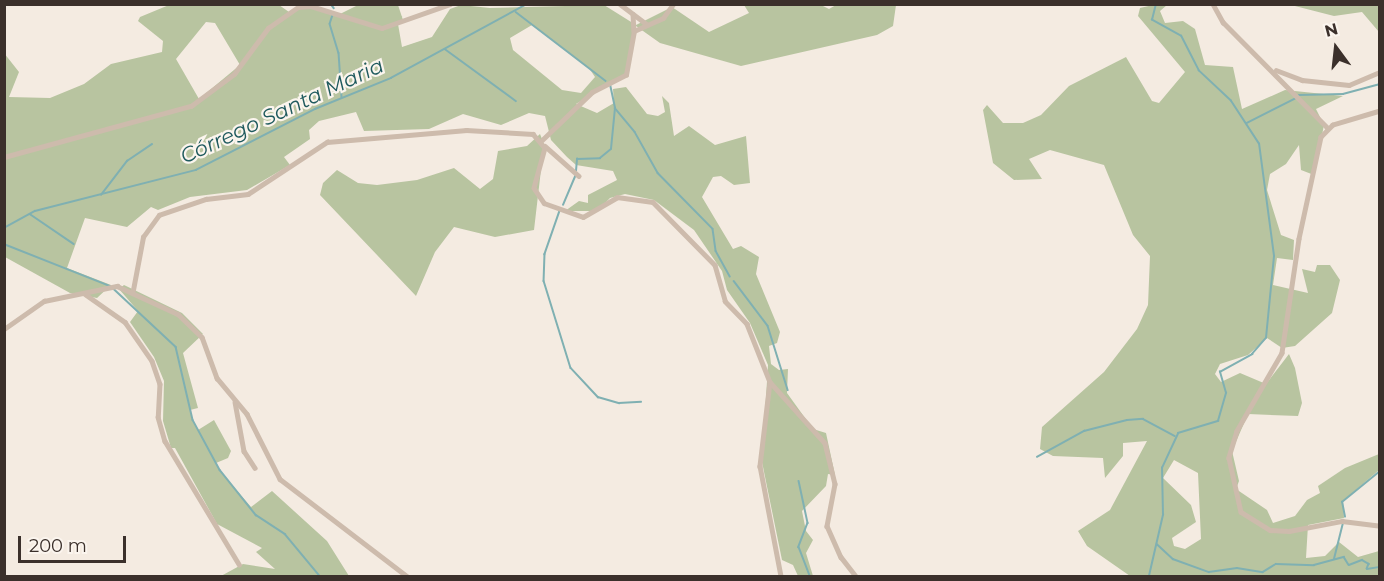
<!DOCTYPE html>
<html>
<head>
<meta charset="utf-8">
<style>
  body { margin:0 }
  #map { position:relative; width:1384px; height:581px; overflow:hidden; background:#f4ebe1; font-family:Montserrat,sans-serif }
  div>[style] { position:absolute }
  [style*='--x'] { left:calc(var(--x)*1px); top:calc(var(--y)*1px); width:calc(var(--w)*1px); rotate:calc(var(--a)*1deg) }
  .green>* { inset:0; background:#b8c4a0 }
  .stream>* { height:1.5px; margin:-0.75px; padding:0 0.75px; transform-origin:0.75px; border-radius:0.75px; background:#7fb0b2 }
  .minor>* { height:4.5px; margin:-2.25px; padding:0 2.25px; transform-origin:2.25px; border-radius:2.25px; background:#cdbbac }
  span { translate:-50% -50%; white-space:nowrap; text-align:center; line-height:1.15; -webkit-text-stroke:4.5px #fbf5ee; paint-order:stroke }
  .water-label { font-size:21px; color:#1f5a5e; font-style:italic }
  .frame { position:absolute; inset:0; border:6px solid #3b302b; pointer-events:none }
  .north { position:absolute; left:1306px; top:18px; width:60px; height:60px; -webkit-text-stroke:4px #fbf5ee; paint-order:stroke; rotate:345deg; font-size:16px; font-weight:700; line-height:24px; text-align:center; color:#3b302b }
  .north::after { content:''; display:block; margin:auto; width:21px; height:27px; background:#3b302b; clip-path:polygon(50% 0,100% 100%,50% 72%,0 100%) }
  .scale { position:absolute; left:18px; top:536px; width:108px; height:27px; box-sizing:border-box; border:3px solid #3b302b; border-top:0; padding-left:8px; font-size:18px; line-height:21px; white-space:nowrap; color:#3b302b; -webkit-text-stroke:4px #fbf5ee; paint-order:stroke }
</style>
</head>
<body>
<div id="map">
  <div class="green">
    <i style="clip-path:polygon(evenodd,205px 4px,279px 5px,289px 12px,307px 7px,336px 16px,358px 5px,398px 5px,403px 20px,398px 24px,402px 47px,432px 37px,450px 9px,461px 5px,490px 8px,604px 5px,636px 25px,672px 7px,709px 32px,749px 13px,744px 5px,821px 5px,829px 9px,836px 5px,896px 5px,893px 26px,877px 35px,741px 66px,660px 43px,636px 26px,628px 72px,576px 104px,597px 113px,614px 103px,613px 89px,626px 87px,647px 114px,658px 116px,665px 112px,662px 96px,669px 103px,674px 136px,689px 126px,715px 145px,746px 136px,750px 183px,734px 185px,721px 176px,713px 177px,702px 197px,733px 249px,741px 246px,759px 257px,756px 274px,780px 332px,777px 343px,769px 346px,771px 364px,779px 370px,788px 369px,787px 393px,813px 429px,826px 433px,835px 475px,828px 474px,826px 486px,802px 511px,806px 531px,813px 540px,806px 553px,813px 576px,798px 576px,793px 565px,782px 560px,762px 462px,768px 365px,750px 323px,727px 290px,722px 271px,694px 230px,654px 200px,625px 194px,610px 198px,597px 211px,565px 211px,579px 201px,588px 203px,588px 195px,617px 180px,613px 171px,576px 165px,567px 157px,551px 140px,545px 116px,529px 113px,501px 125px,463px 114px,429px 129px,364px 131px,356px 112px,319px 121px,309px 130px,310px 139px,284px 157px,290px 165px,247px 190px,190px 197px,158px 210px,151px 207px,127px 227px,85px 218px,67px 268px,111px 285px,97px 298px,70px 293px,5px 257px,4px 53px,19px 72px,9px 97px,50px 98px,84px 84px,111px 64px,162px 52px,163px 41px,138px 21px,140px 17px,169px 5px,205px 4px,206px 22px,215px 23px,240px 65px,199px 99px,176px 59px,206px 22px,205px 4px,532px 25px,589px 68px,595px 77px,581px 93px,562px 90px,513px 50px,510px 38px,532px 25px)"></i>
    <i style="clip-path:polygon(evenodd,1153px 5px,1167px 5px,1160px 11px,1165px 23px,1183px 21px,1195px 29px,1205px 65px,1233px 67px,1242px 109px,1285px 90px,1343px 96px,1316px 109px,1324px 125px,1314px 175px,1301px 170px,1299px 145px,1286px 164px,1270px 174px,1267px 190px,1281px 235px,1294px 240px,1293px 260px,1277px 258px,1273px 285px,1308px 293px,1302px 269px,1315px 272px,1317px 265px,1330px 265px,1340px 280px,1332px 313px,1295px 346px,1282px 348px,1267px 338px,1248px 355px,1220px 364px,1215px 374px,1221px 382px,1240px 373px,1266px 384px,1289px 354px,1295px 368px,1302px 403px,1298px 416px,1248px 414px,1232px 451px,1239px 481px,1236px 489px,1267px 510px,1273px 523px,1295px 516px,1307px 500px,1320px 493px,1318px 486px,1345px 468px,1379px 454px,1379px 470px,1343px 501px,1344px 518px,1308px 525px,1306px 558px,1325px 556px,1339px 542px,1358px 557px,1379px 551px,1379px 576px,1130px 576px,1087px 546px,1078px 531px,1110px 510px,1147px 441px,1123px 443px,1123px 456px,1105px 478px,1103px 458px,1053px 456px,1040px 449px,1042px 427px,1104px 372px,1137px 329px,1148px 305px,1150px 256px,1133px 235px,1104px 165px,1050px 150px,1029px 159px,1042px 179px,1014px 180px,993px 163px,983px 110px,987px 105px,1003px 123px,1023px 123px,1041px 115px,1069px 86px,1126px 57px,1152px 101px,1159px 103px,1185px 72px,1138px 16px,1140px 8px,1153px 5px,1174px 460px,1198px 473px,1201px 539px,1185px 549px,1174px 546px,1172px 538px,1196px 522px,1191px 505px,1163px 478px,1174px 460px)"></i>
    <i style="clip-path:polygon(1291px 5px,1379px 5px,1379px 32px,1362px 12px,1334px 16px)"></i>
    <i style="clip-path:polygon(540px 134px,544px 144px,534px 230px,495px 237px,454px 227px,435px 252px,416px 296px,320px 195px,323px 183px,337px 170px,358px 183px,377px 185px,417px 180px,454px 168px,480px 189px,493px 179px,498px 151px,527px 146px)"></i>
    <i style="clip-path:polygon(124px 285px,182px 313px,203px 334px,183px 353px,198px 408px,190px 410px,192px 419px,198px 430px,214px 420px,231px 451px,228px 458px,216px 463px,220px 471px,251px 507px,272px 491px,327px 541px,349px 576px,221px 576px,243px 564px,275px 569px,256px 552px,262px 548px,217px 524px,175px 448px,171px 448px,163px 421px,164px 381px,154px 357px,130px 322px,138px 311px,119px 289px)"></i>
  </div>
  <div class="stream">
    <i style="--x:331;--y:4;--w:5;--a:53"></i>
    <i style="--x:516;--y:12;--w:113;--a:37.5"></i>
    <i style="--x:333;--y:15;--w:9;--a:108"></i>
    <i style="--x:330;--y:24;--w:30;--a:73"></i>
    <i style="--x:339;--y:53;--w:44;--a:86.1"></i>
    <i style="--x:445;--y:49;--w:88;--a:36.2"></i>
    <i style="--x:1299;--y:95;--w:44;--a:-1.3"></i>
    <i style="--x:1343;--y:94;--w:38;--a:-15"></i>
    <i style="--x:615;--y:108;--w:31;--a:50"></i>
    <i style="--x:635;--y:132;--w:47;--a:60.7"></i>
    <i style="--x:658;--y:173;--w:78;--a:45.5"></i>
    <i style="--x:713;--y:229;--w:22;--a:82"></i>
    <i style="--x:716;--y:251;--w:29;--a:61"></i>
    <i style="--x:1247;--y:123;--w:55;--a:-27"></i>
    <i style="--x:576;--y:171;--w:12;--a:-85"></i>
    <i style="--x:577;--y:159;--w:23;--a:-2"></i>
    <i style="--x:600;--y:158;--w:14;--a:-39"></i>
    <i style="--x:611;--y:149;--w:41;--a:-84.4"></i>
    <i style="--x:615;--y:108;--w:24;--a:-102"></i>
    <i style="--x:101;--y:195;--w:43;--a:-52.6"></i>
    <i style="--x:127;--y:161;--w:30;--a:-34"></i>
    <i style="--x:563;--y:205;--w:33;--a:-67"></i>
    <i style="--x:560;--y:211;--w:46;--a:109.2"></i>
    <i style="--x:545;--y:254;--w:27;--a:92"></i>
    <i style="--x:544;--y:281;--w:91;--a:72.8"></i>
    <i style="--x:571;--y:368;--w:40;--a:47"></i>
    <i style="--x:598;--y:397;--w:22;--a:16"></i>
    <i style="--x:619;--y:403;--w:22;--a:-3"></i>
    <i style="--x:30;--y:214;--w:53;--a:34.3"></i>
    <i style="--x:4;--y:228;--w:35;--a:-29"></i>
    <i style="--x:35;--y:211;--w:166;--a:-14.3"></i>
    <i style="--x:196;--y:170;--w:134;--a:-27.1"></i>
    <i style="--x:315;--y:109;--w:82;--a:-22.2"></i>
    <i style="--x:391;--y:78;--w:155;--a:-28.6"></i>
    <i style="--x:4;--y:244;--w:114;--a:21.6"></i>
    <i style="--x:734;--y:281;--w:56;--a:52.9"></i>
    <i style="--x:768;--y:326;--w:67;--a:72.6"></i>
    <i style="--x:114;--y:289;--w:85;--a:43.1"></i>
    <i style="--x:176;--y:347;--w:75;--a:76.9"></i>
    <i style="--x:193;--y:420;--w:57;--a:61.6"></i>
    <i style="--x:220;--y:470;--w:58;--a:51.3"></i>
    <i style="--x:256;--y:515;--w:35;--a:33"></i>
    <i style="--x:285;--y:534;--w:55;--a:50.2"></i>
    <i style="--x:1037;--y:457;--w:54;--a:-29"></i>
    <i style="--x:1084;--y:431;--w:44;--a:-14.3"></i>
    <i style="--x:1127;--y:420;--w:16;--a:-4"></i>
    <i style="--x:1143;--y:419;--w:36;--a:28"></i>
    <i style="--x:799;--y:481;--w:43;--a:77.9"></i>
    <i style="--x:808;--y:523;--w:26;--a:111"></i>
    <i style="--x:799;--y:547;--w:31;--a:69"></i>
    <i style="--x:1345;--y:517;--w:15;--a:-101"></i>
    <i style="--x:1342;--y:502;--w:49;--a:-39.2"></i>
    <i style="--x:1157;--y:544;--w:22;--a:43"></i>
    <i style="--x:1173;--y:559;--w:38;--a:20"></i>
    <i style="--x:1209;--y:572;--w:28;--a:-8"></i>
    <i style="--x:1237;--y:568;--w:26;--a:9"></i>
    <i style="--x:1263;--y:572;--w:15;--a:-32"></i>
    <i style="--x:1276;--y:564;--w:38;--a:2"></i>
    <i style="--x:1314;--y:565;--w:31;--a:-15"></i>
    <i style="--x:1344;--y:557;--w:9;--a:58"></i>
    <i style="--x:1349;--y:565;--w:14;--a:-21"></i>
    <i style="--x:1362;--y:560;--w:8;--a:30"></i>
    <i style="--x:1369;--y:564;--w:5;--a:112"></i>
    <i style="--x:1367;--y:569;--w:13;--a:-9"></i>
    <i style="--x:1334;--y:559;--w:37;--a:-76"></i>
    <i style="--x:1149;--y:576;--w:63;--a:-77.1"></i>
    <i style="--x:1163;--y:515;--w:47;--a:-91.2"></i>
    <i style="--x:1162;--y:468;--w:38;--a:-65"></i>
    <i style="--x:1178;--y:433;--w:42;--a:-16.7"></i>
    <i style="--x:1218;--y:421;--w:29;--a:-74"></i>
    <i style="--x:1226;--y:393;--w:22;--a:-106"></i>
    <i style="--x:1220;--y:372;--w:37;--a:-29"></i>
    <i style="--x:1252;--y:354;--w:21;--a:-49"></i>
    <i style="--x:1266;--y:338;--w:82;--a:-84.4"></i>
    <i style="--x:1274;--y:256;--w:113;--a:-97.6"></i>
    <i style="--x:1259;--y:144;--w:51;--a:-123.1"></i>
    <i style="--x:1231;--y:101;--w:44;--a:-136.8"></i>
    <i style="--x:1199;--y:71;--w:39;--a:-117"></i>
    <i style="--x:1181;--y:36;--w:33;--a:-151"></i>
    <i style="--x:1152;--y:20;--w:16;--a:-76"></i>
  </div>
  <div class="minor">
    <i style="--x:620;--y:4;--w:34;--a:37"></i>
    <i style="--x:1213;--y:4;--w:21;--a:61"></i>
    <i style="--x:1223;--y:22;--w:149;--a:45.3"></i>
    <i style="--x:633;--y:14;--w:17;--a:87"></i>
    <i style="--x:1276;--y:70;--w:28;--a:21"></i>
    <i style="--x:1302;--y:80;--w:47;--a:6.1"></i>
    <i style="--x:1349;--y:85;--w:34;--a:-23"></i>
    <i style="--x:1380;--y:111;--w:49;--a:163.4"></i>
    <i style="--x:1333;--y:125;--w:17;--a:135"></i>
    <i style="--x:1321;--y:137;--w:104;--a:102.2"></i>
    <i style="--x:1299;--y:239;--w:115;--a:98.5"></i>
    <i style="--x:1282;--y:353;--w:90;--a:120"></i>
    <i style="--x:1237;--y:431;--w:28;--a:107"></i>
    <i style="--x:1229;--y:458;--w:55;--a:77.5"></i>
    <i style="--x:1241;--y:512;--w:34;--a:32"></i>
    <i style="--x:1270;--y:530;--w:19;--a:3"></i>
    <i style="--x:1289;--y:531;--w:54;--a:-10.7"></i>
    <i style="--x:1342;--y:521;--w:38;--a:7"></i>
    <i style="--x:542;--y:140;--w:69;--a:-43.8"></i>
    <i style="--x:592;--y:92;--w:38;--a:-27"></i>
    <i style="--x:626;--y:75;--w:45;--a:-79.7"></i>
    <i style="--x:634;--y:31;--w:32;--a:-24"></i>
    <i style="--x:663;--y:18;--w:17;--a:-54"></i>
    <i style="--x:545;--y:146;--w:45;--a:41.4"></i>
    <i style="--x:4;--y:157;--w:194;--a:-15.3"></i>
    <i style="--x:191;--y:106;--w:54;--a:-36.7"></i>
    <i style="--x:234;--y:74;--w:57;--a:-53.5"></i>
    <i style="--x:268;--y:28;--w:37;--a:-35"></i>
    <i style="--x:298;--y:7;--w:13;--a:-4"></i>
    <i style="--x:311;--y:6;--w:74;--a:17.2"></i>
    <i style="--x:382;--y:28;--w:72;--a:-19.4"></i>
    <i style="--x:133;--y:290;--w:54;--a:-79.3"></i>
    <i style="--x:143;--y:237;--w:27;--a:-54"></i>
    <i style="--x:159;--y:215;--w:50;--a:-18.8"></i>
    <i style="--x:206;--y:199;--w:42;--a:-6.8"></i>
    <i style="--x:248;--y:194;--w:95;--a:-33.4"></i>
    <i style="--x:327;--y:142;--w:140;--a:-4.9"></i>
    <i style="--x:466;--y:130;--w:67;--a:3.4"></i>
    <i style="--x:533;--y:134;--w:18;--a:49"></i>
    <i style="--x:545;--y:148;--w:41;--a:105.4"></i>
    <i style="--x:534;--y:188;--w:18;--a:56"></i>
    <i style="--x:544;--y:203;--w:41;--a:19.7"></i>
    <i style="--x:583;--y:217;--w:39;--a:-30"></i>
    <i style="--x:617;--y:197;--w:36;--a:8"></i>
    <i style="--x:653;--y:202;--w:88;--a:45.5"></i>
    <i style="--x:715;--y:265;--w:37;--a:74"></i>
    <i style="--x:725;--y:301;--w:32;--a:46"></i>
    <i style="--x:747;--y:324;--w:62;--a:68.4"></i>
    <i style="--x:770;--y:382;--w:85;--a:96.8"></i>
    <i style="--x:760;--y:466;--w:112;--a:79.2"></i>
    <i style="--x:85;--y:294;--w:49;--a:35"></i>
    <i style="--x:125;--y:322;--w:47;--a:55.3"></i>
    <i style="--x:152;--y:361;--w:24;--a:71"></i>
    <i style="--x:160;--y:384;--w:33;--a:93"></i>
    <i style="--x:158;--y:417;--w:25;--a:74"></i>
    <i style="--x:165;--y:441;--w:144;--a:59"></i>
    <i style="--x:4;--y:329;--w:49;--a:-35"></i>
    <i style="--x:44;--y:301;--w:75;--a:-11.6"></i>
    <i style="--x:117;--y:286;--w:67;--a:24.7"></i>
    <i style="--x:178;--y:314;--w:33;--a:44"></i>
    <i style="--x:202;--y:337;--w:44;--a:69.9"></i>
    <i style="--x:217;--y:378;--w:47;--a:50.2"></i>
    <i style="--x:247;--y:414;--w:73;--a:63.1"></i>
    <i style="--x:280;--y:479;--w:160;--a:37.4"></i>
    <i style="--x:770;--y:382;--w:82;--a:48"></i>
    <i style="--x:825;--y:443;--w:42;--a:76.3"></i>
    <i style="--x:835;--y:484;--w:43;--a:100.8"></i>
    <i style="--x:827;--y:526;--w:34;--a:66"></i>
    <i style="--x:841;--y:557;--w:24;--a:52"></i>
    <i style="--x:235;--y:402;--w:50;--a:79.6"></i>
    <i style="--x:244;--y:451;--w:20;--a:57"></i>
  </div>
  <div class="water-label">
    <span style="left:282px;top:111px;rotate:-25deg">Córrego Santa Maria</span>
  </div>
  <div class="frame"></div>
  <div class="north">N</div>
  <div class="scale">200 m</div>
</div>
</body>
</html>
